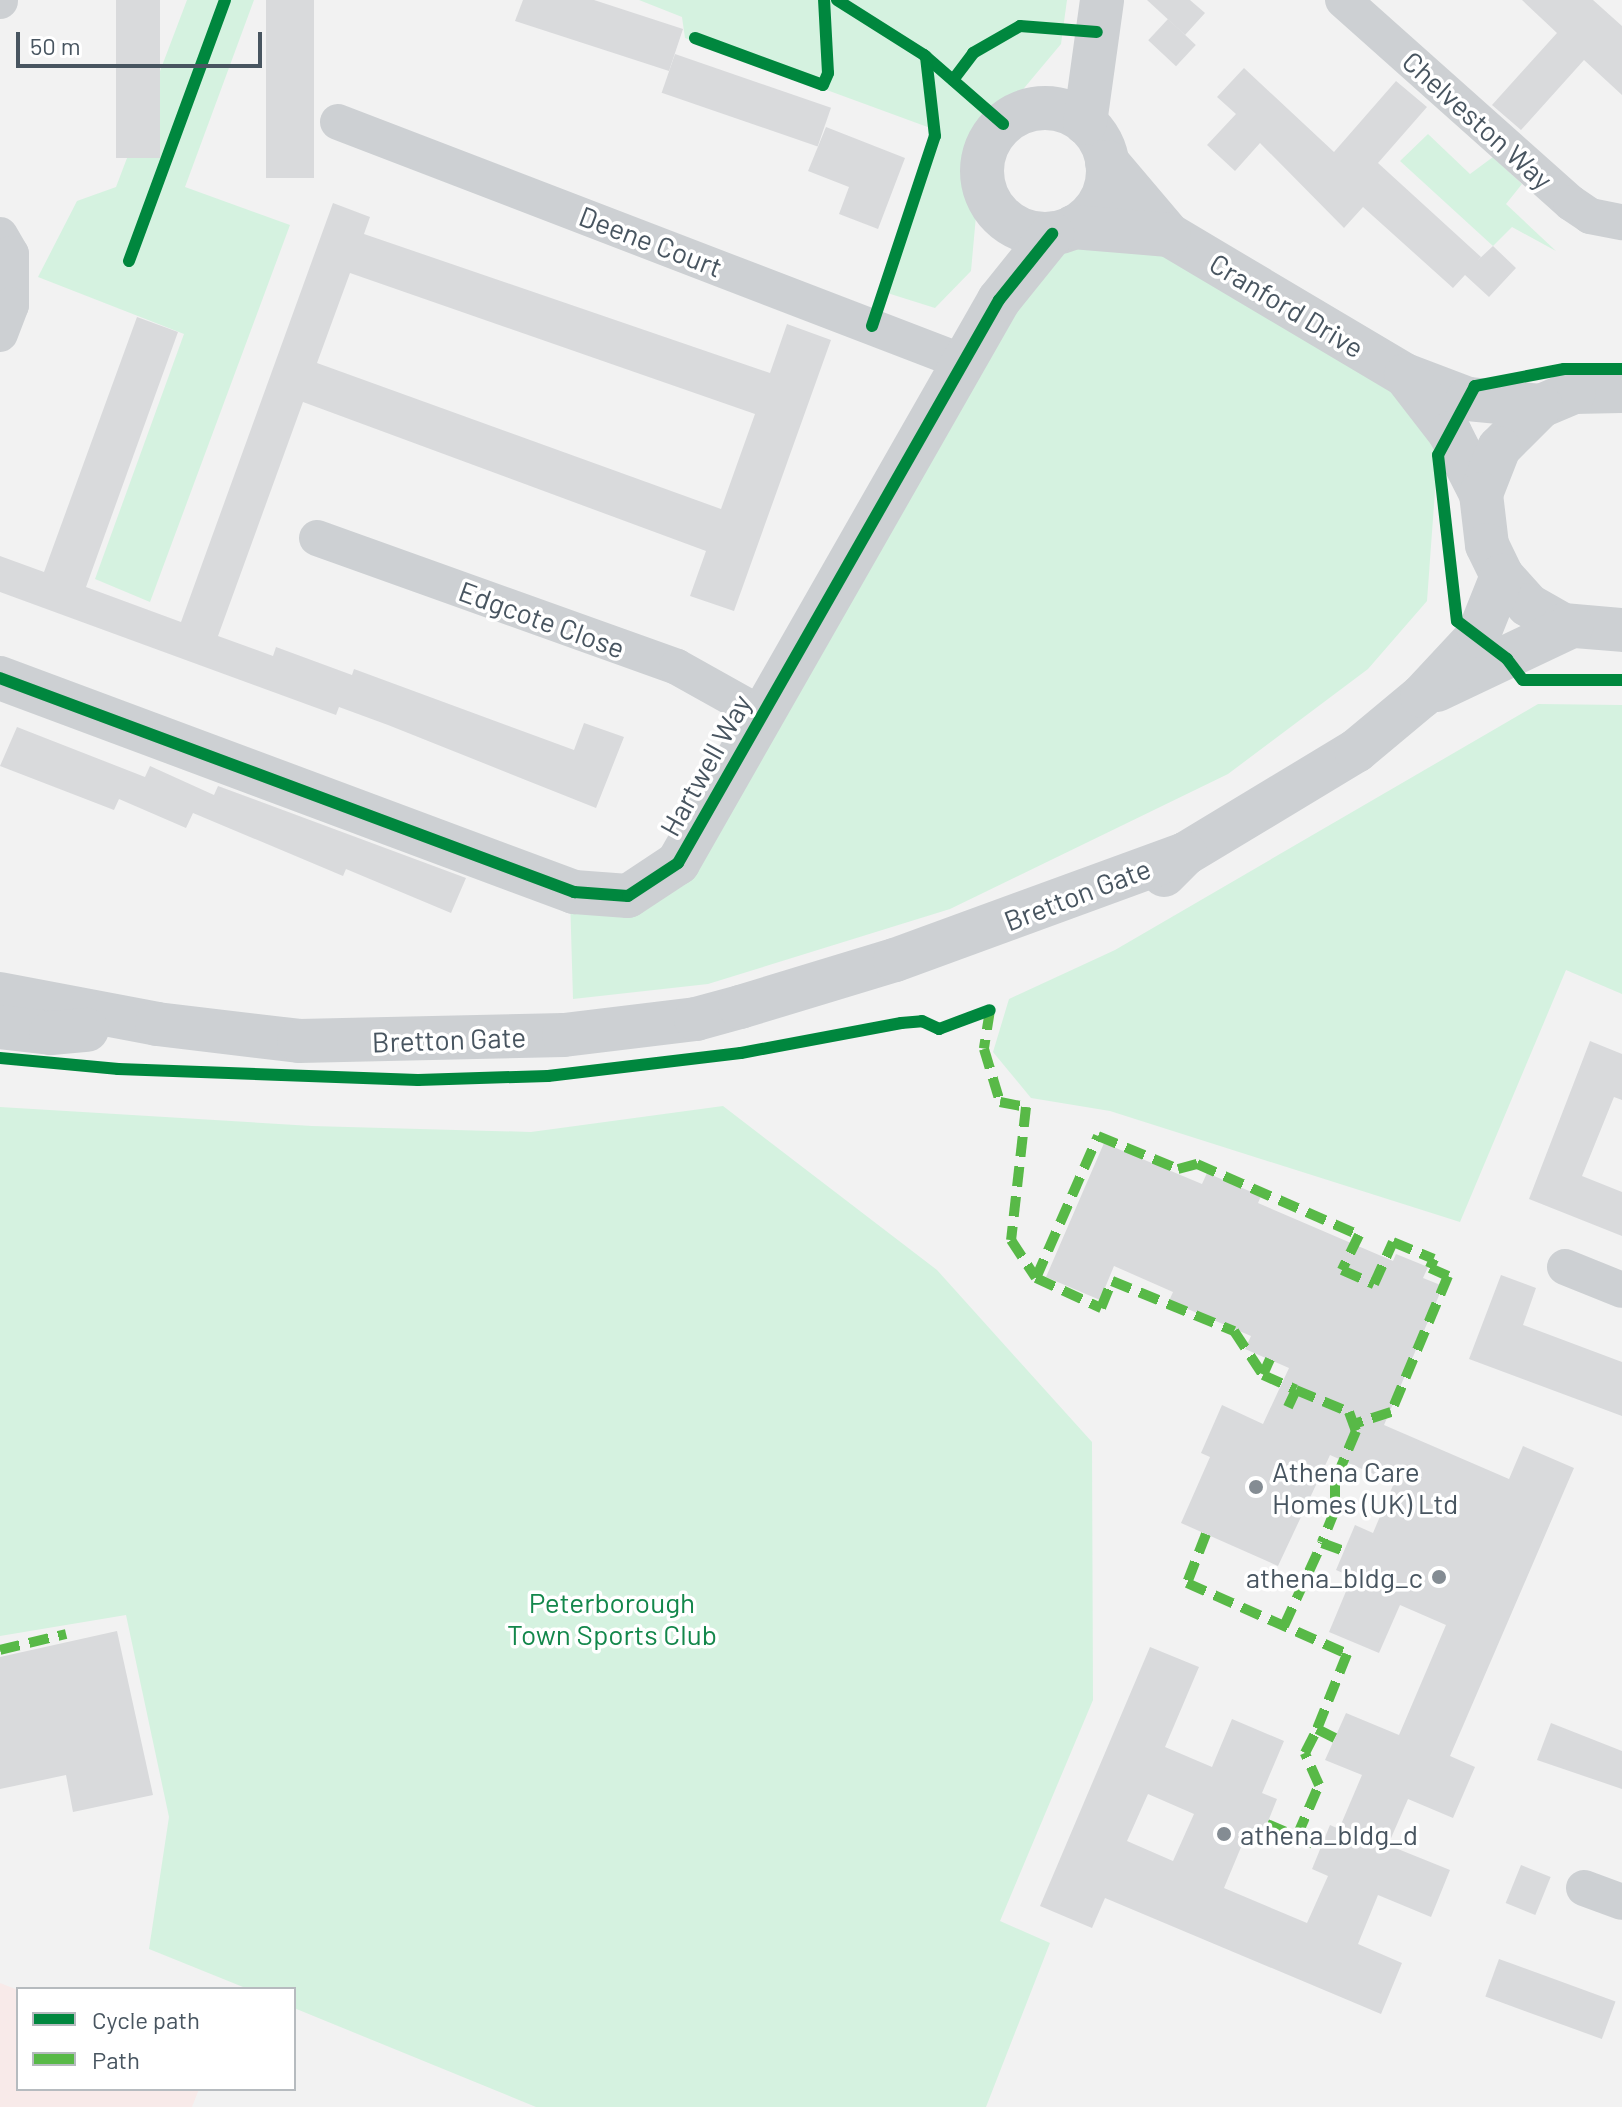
<!DOCTYPE html>
<html>
<head>
<meta charset="utf-8">
<style>
  body { margin:0 }
  #map { position:relative; width:1622px; height:2107px; overflow:hidden; background:#f2f2f2; font-family:Barlow,sans-serif }
  div>[style] { position:absolute }
  [style*='--x'] { left:calc(var(--x)*1px); top:calc(var(--y)*1px); width:calc(var(--w)*1px); rotate:calc(var(--a)*1deg) }
  .medical>* { inset:0; background:#f8eae9 }
  .green>* { inset:0; background:#d5f2e0 }
  .building>* { inset:0; background:#d9dadc; transform-origin:0 0 }
  .minor>* { height:36px; margin:-18px; padding:0 18px; transform-origin:18px; border-radius:18px; background:#cdd0d3 }
  .tertiary>* { height:44px; margin:-22px; padding:0 22px; transform-origin:22px; border-radius:22px; background:#cdd0d3 }
  .tertiary>.ring { margin:-22px; padding:0; box-sizing:content-box; background:none; border:44px solid #cdd0d3; border-radius:50% }
  .quiet>* { height:10px; margin-top:-5px; transform-origin:0; background:repeating-linear-gradient(90deg,#58b947 0 20px,transparent 0 30px) }
  .cycleway>* { height:12px; margin:-6px; padding:0 6px; transform-origin:6px; border-radius:6px; background:#00873e }
  .dots>* { width:22px; height:22px; translate:-50% -50%; box-sizing:border-box; border:4px solid #fff; border-radius:50% }
  span { translate:-50% -50%; white-space:nowrap; text-align:center; line-height:1.15; -webkit-text-stroke:7px #fff; paint-order:stroke }
  .street-label { font-size:28px; color:#485560 }
  .poi-label { font-size:28px; color:#485560 }
  .left { translate:0 -50%; text-align:left }
  .right { translate:-100% -50%; text-align:right }
  .park-label { font-size:28px; color:#13874b }
  .legend { position:absolute; left:16px; top:1987px; width:280px; height:104px; box-sizing:border-box; background:#fff; border:2px solid #b6bbbf; margin:0; padding:10px 14px; list-style:none; font-size:24px; color:#485560 }
  .legend li { display:flex; align-items:center; gap:16px; height:40px }
  .legend b { width:40px; border:2px solid #b6bbbf }
  .scale { position:absolute; left:16px; top:32px; width:246px; height:36px; box-sizing:border-box; border:4px solid #485560; border-top:0; padding-left:10px; font-size:24px; line-height:28px; white-space:nowrap; color:#485560; -webkit-text-stroke:6px #fff; paint-order:stroke }
</style>
</head>
<body>
<div id="map">
  <div class="medical">
    <i style="clip-path:polygon(0 1983px,18px 1990px,18px 2089px,199px 2089px,192px 2107px,0 2107px)"></i>
  </div>
  <div class="green">
    <i style="clip-path:polygon(187px 0,254px 0,185px 187px,290px 225px,150px 602px,95px 579px,184px 334px,38px 277px,77px 201px,116px 187px)"></i>
    <i style="clip-path:polygon(639px 0,1067px 0,1061px 44px,974px 148px,977px 205px,971px 271px,935px 308px,881px 291px,933px 129px,685px 38px,682px 17px)"></i>
    <i style="clip-path:polygon(1428px 134px,1470px 174px,1493px 157px,1522px 184px,1506px 204px,1556px 251px,1512px 227px,1493px 246px,1400px 161px)"></i>
    <i style="clip-path:polygon(1057px 242px,1166px 245px,1375px 372px,1439px 436px,1427px 601px,1368px 669px,1228px 774px,950px 909px,708px 984px,573px 999px,570px 897px,632px 905px)"></i>
    <i style="clip-path:polygon(1538px 704px,1622px 705px,1622px 994px,1566px 970px,1460px 1222px,1110px 1111px,1031px 1098px,993px 1052px,1009px 999px,1115px 950px)"></i>
    <i style="clip-path:polygon(723px 1106px,937px 1270px,1092px 1442px,1093px 1700px,1000px 1921px,1050px 1943px,986px 2107px,536px 2107px,294px 2008px,294px 1989px,248px 1989px,149px 1949px,169px 1817px,126px 1615px,0 1636px,0 1107px,312px 1126px,531px 1132px)"></i>
  </div>
  <div class="building">
    <i style="left:116px;top:0;width:44px;height:158px"></i>
    <i style="left:266px;top:0;width:48px;height:178px"></i>
    <i style="clip-path:polygon(523px 0,594px 0,683px 29px,669px 71px,515px 21px)"></i>
    <i style="clip-path:polygon(1147px 0,1190px 0,1205px 13px,1185px 35px)"></i>
    <i style="clip-path:polygon(1522px 0,1593px 0,1622px 26px,1622px 95px,1584px 60px,1521px 130px,1492px 105px,1557px 33px)"></i>
    <i style="left:1168px;top:19px;width:38px;height:29px;rotate:43deg"></i>
    <i style="left:675px;top:54px;width:165px;height:41px;rotate:19deg"></i>
    <i style="clip-path:polygon(1244px 68px,1334px 152px,1396px 81px,1427px 107px,1378px 163px,1481px 257px,1477px 261px,1493px 246px,1516px 268px,1489px 297px,1465px 275px,1453px 288px,1363px 207px,1344px 228px,1260px 143px,1235px 171px,1207px 145px,1236px 114px,1217px 97px)"></i>
    <i style="clip-path:polygon(826px 127px,905px 158px,878px 229px,839px 214px,849px 187px,808px 171px)"></i>
    <i style="clip-path:polygon(evenodd,333px 203px,370px 217px,364px 234px,770px 373px,787px 324px,831px 340px,734px 611px,690px 596px,706px 551px,303px 402px,218px 636px,273px 656px,276px 647px,352px 675px,354px 669px,574px 750px,584px 723px,624px 737px,596px 808px,388px 725px,339px 707px,336px 715px,0 592px,0 556px,44px 572px,137px 317px,178px 332px,86px 587px,181px 622px,333px 203px,350px 273px,755px 414px,721px 509px,317px 363px,350px 273px)"></i>
    <i style="clip-path:polygon(17px 727px,145px 777px,150px 766px,214px 795px,218px 786px,466px 878px,451px 913px,346px 869px,343px 876px,193px 813px,186px 828px,119px 799px,114px 810px,0 766px)"></i>
    <i style="clip-path:polygon(1590px 1041px,1622px 1054px,1622px 1100px,1614px 1097px,1582px 1176px,1622px 1192px,1622px 1236px,1529px 1199px)"></i>
    <i style="clip-path:polygon(evenodd,1104px 1143px,1202px 1184px,1207px 1173px,1261px 1196px,1258px 1203px,1393px 1261px,1396px 1254px,1428px 1267px,1423px 1278px,1443px 1286px,1384px 1425px,1509px 1479px,1523px 1446px,1574px 1468px,1450px 1756px,1475px 1767px,1453px 1818px,1408px 1799px,1388px 1845px,1450px 1870px,1431px 1917px,1378px 1895px,1358px 1944px,1402px 1963px,1381px 2014px,1105px 1898px,1092px 1928px,1040px 1906px,1150px 1647px,1199px 1667px,1165px 1747px,1212px 1767px,1232px 1719px,1284px 1741px,1262px 1793px,1277px 1799px,1267px 1824px,1258px 1846px,1244px 1840px,1224px 1888px,1307px 1923px,1328px 1876px,1312px 1869px,1330px 1825px,1339px 1829px,1362px 1775px,1325px 1760px,1346px 1713px,1399px 1735px,1446px 1625px,1400px 1605px,1379px 1653px,1329px 1632px,1352px 1577px,1336px 1570px,1344px 1551px,1355px 1525px,1373px 1533px,1394px 1483px,1330px 1455px,1278px 1566px,1181px 1523px,1210px 1457px,1201px 1453px,1222px 1405px,1263px 1424px,1289px 1368px,1245px 1349px,1251px 1336px,1169px 1301px,1173px 1292px,1114px 1266px,1100px 1300px,1046px 1277px,1104px 1143px,1148px 1794px,1194px 1814px,1173px 1861px,1127px 1841px,1148px 1794px)"></i>
    <i style="clip-path:polygon(1501px 1275px,1536px 1288px,1523px 1325px,1622px 1362px,1622px 1416px,1469px 1359px)"></i>
    <i style="clip-path:polygon(117px 1631px,153px 1795px,73px 1812px,66px 1775px,0 1789px,0 1657px)"></i>
    <i style="clip-path:polygon(1551px 1723px,1622px 1751px,1622px 1789px,1537px 1760px)"></i>
    <i style="left:1521px;top:1865px;width:32px;height:41px;rotate:22deg"></i>
    <i style="left:1499px;top:1959px;width:124px;height:40px;rotate:20deg"></i>
  </div>
  <div class="minor">
    <i style="--x:1343;--y:0;--w:305;--a:41.7"></i>
    <i style="--x:1571;--y:203;--w:23;--a:34"></i>
    <i style="--x:1590;--y:216;--w:33;--a:11"></i>
    <i style="--x:0;--y:1;--w:1;--a:-90"></i>
    <i style="--x:338;--y:122;--w:669;--a:21.01"></i>
    <i style="--x:0;--y:235;--w:22;--a:60"></i>
    <i style="--x:11;--y:254;--w:51;--a:90"></i>
    <i style="--x:11;--y:305;--w:31;--a:111"></i>
    <i style="--x:317;--y:538;--w:382;--a:19.7"></i>
    <i style="--x:677;--y:667;--w:96;--a:29.2"></i>
    <i style="--x:1565;--y:1267;--w:61;--a:22"></i>
    <i style="--x:1584;--y:1888;--w:40;--a:20.2"></i>
  </div>
  <div class="tertiary">
    <i class="ring" style="left:982px;top:108px;width:82px;height:82px"></i>
    <i style="--x:1085;--y:123;--w:124;--a:-82.1"></i>
    <i style="--x:1107;--y:162;--w:96;--a:49.7"></i>
    <i style="--x:1169;--y:235;--w:274;--a:30.7"></i>
    <i style="--x:1405;--y:375;--w:67;--a:20.9"></i>
    <i style="--x:1468;--y:399;--w:73;--a:5.5"></i>
    <i style="--x:1073;--y:227;--w:96;--a:4.8"></i>
    <i style="--x:1406;--y:376;--w:72;--a:52.3"></i>
    <i style="--x:1450;--y:433;--w:68;--a:63.1"></i>
    <i style="--x:1622;--y:391;--w:48;--a:178.8"></i>
    <i style="--x:1574;--y:392;--w:36;--a:157"></i>
    <i style="--x:1541;--y:406;--w:59;--a:135"></i>
    <i style="--x:1499;--y:448;--w:49;--a:111.4"></i>
    <i style="--x:1481;--y:494;--w:51;--a:83.3"></i>
    <i style="--x:1487;--y:545;--w:34;--a:64"></i>
    <i style="--x:1502;--y:576;--w:39;--a:48"></i>
    <i style="--x:1528;--y:605;--w:40;--a:29.7"></i>
    <i style="--x:1563;--y:625;--w:59;--a:4.8"></i>
    <i style="--x:0;--y:678;--w:613;--a:20.45"></i>
    <i style="--x:574;--y:892;--w:54;--a:4.2"></i>
    <i style="--x:628;--y:896;--w:60;--a:-33.4"></i>
    <i style="--x:678;--y:863;--w:648;--a:-60.31"></i>
    <i style="--x:999;--y:300;--w:85;--a:-51.2"></i>
    <i style="--x:1437;--y:690;--w:149;--a:-25.4"></i>
    <i style="--x:1164;--y:875;--w:30;--a:-45"></i>
    <i style="--x:1185;--y:854;--w:200;--a:-31.1"></i>
    <i style="--x:1356;--y:751;--w:86;--a:-39.8"></i>
    <i style="--x:1422;--y:696;--w:82;--a:-47"></i>
    <i style="--x:1478;--y:636;--w:65;--a:-68.2"></i>
    <i style="--x:0;--y:994;--w:160;--a:10.8"></i>
    <i style="--x:157;--y:1024;--w:143;--a:6.8"></i>
    <i style="--x:299;--y:1041;--w:265;--a:-1.3"></i>
    <i style="--x:564;--y:1035;--w:133;--a:-6.9"></i>
    <i style="--x:696;--y:1019;--w:46;--a:-15.3"></i>
    <i style="--x:740;--y:1007;--w:162;--a:-16.9"></i>
    <i style="--x:895;--y:960;--w:309;--a:-20.1"></i>
    <i style="--x:0;--y:1027;--w:51;--a:6.7"></i>
    <i style="--x:51;--y:1033;--w:36;--a:-5"></i>
  </div>
  <div class="quiet">
    <i style="--x:990;--y:1010;--w:39;--a:99"></i>
    <i style="--x:984;--y:1049;--w:55;--a:73.2"></i>
    <i style="--x:1000;--y:1102;--w:26;--a:11"></i>
    <i style="--x:1026;--y:1107;--w:134;--a:96.4"></i>
    <i style="--x:1011;--y:1240;--w:45;--a:56.7"></i>
    <i style="--x:1036;--y:1278;--w:72;--a:24.8"></i>
    <i style="--x:1101;--y:1308;--w:29;--a:-68"></i>
    <i style="--x:1112;--y:1281;--w:132;--a:22.3"></i>
    <i style="--x:1234;--y:1331;--w:53;--a:56.6"></i>
    <i style="--x:1036;--y:1278;--w:155;--a:-66.4"></i>
    <i style="--x:1098;--y:1136;--w:87;--a:22.4"></i>
    <i style="--x:1178;--y:1169;--w:20;--a:-15"></i>
    <i style="--x:1197;--y:1164;--w:177;--a:23.7"></i>
    <i style="--x:1359;--y:1235;--w:39;--a:116"></i>
    <i style="--x:1342;--y:1270;--w:35;--a:24"></i>
    <i style="--x:1374;--y:1284;--w:46;--a:-65.7"></i>
    <i style="--x:1393;--y:1242;--w:44;--a:22.5"></i>
    <i style="--x:1434;--y:1259;--w:10;--a:114"></i>
    <i style="--x:1430;--y:1268;--w:20;--a:24"></i>
    <i style="--x:1448;--y:1276;--w:147;--a:112.7"></i>
    <i style="--x:1391;--y:1412;--w:40;--a:162"></i>
    <i style="--x:1270;--y:1359;--w:17;--a:114"></i>
    <i style="--x:1263;--y:1375;--w:36;--a:24"></i>
    <i style="--x:1296;--y:1390;--w:19;--a:115"></i>
    <i style="--x:1296;--y:1390;--w:57;--a:22.5"></i>
    <i style="--x:1349;--y:1412;--w:20;--a:70"></i>
    <i style="--x:1356;--y:1431;--w:54;--a:112.8"></i>
    <i style="--x:1335;--y:1481;--w:29;--a:90"></i>
    <i style="--x:1335;--y:1510;--w:35;--a:112"></i>
    <i style="--x:1206;--y:1534;--w:53;--a:111.2"></i>
    <i style="--x:1187;--y:1583;--w:175;--a:23.9"></i>
    <i style="--x:1347;--y:1654;--w:81;--a:111.8"></i>
    <i style="--x:1317;--y:1729;--w:20;--a:27"></i>
    <i style="--x:1284;--y:1626;--w:91;--a:-65.4"></i>
    <i style="--x:1322;--y:1543;--w:23;--a:20"></i>
    <i style="--x:0;--y:1650;--w:68;--a:-13.6"></i>
    <i style="--x:1267;--y:1824;--w:59;--a:23.1"></i>
    <i style="--x:1297;--y:1836;--w:56;--a:-66.7"></i>
    <i style="--x:1319;--y:1785;--w:35;--a:-114"></i>
    <i style="--x:1305;--y:1753;--w:27;--a:-63"></i>
  </div>
  <div class="cycleway">
    <i style="--x:837;--y:0;--w:103;--a:32.3"></i>
    <i style="--x:924;--y:55;--w:105;--a:41.1"></i>
    <i style="--x:695;--y:38;--w:136;--a:20.2"></i>
    <i style="--x:823;--y:85;--w:13;--a:-67"></i>
    <i style="--x:828;--y:73;--w:73;--a:-93.1"></i>
    <i style="--x:953;--y:80;--w:34;--a:-53"></i>
    <i style="--x:973;--y:53;--w:54;--a:-29.9"></i>
    <i style="--x:1020;--y:26;--w:77;--a:4.5"></i>
    <i style="--x:129;--y:261;--w:278;--a:-69.8"></i>
    <i style="--x:872;--y:326;--w:200;--a:-71.7"></i>
    <i style="--x:935;--y:136;--w:80;--a:-96.5"></i>
    <i style="--x:1622;--y:369;--w:58;--a:180"></i>
    <i style="--x:1564;--y:369;--w:91;--a:169.2"></i>
    <i style="--x:1475;--y:386;--w:78;--a:118.2"></i>
    <i style="--x:1438;--y:455;--w:167;--a:83.5"></i>
    <i style="--x:1457;--y:621;--w:63;--a:37.2"></i>
    <i style="--x:1507;--y:659;--w:26;--a:53"></i>
    <i style="--x:1523;--y:680;--w:99;--a:0"></i>
    <i style="--x:0;--y:678;--w:613;--a:20.45"></i>
    <i style="--x:574;--y:892;--w:54;--a:4.2"></i>
    <i style="--x:628;--y:896;--w:60;--a:-33.4"></i>
    <i style="--x:678;--y:863;--w:648;--a:-60.31"></i>
    <i style="--x:999;--y:300;--w:85;--a:-51.2"></i>
    <i style="--x:0;--y:1058;--w:119;--a:5.3"></i>
    <i style="--x:118;--y:1069;--w:300;--a:2.1"></i>
    <i style="--x:418;--y:1080;--w:130;--a:-1.8"></i>
    <i style="--x:548;--y:1076;--w:194;--a:-6.8"></i>
    <i style="--x:741;--y:1053;--w:163;--a:-10.6"></i>
    <i style="--x:901;--y:1023;--w:21;--a:-5"></i>
    <i style="--x:922;--y:1021;--w:19;--a:25"></i>
    <i style="--x:939;--y:1029;--w:54;--a:-20.4"></i>
  </div>
  <div class="dots">
    <i style="left:1256px;top:1487px;background:#848c93"></i>
    <i style="left:1439px;top:1577px;background:#848c93"></i>
    <i style="left:1224px;top:1834px;background:#848c93"></i>
  </div>
  <div class="street-label">
    <span style="left:1478px;top:120px;rotate:42deg">Chelveston Way</span>
    <span style="left:651px;top:241px;rotate:21deg">Deene Court</span>
    <span style="left:1287px;top:305px;rotate:31deg">Cranford Drive</span>
    <span style="left:542px;top:619px;rotate:20deg">Edgcote Close</span>
    <span style="left:705px;top:765px;rotate:-61deg">Hartwell Way</span>
    <span style="left:1077px;top:894px;rotate:-21deg">Bretton Gate</span>
    <span style="left:449px;top:1039px;rotate:-2deg">Bretton Gate</span>
  </div>
  <div class="poi-label">
    <span class="left" style="left:1272px;top:1487px">Athena Care<br>Homes (UK) Ltd</span>
    <span class="right" style="left:1423px;top:1577px">athena_bldg_c</span>
    <span class="left" style="left:1240px;top:1834px">athena_bldg_d</span>
  </div>
  <div class="park-label">
    <span style="left:612px;top:1618px">Peterborough<br>Town Sports Club</span>
  </div>
  <ul class="legend">
  <li><b style="height:10px;background:#00873e"></b>Cycle path</li>
  <li><b style="height:10px;background:#58b947"></b>Path</li>
  </ul>
  <div class="scale">50 m</div>
</div>
</body>
</html>
